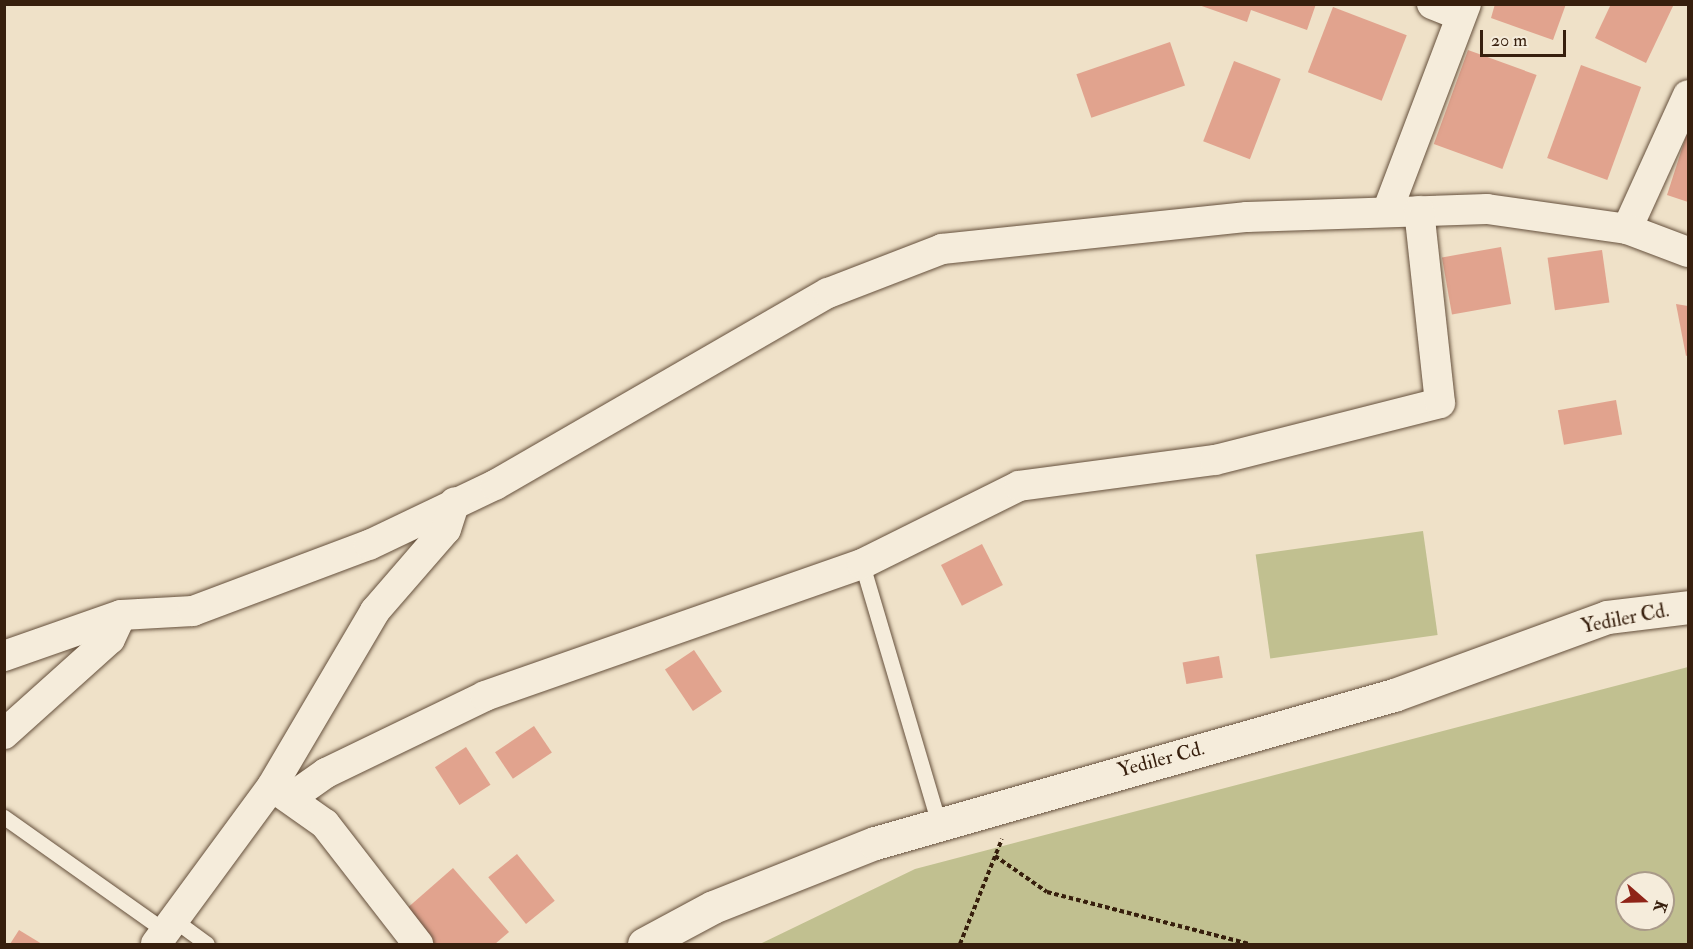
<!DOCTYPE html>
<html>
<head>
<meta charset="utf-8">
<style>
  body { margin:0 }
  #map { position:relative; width:1693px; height:949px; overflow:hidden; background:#efe1c8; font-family:"IM FELL Double Pica",serif }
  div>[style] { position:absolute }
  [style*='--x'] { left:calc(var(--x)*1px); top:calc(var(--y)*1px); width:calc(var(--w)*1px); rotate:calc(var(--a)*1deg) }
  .green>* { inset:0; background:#c1c090; transform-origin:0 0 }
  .building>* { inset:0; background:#e1a38e; transform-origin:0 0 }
  .path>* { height:4px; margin-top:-2px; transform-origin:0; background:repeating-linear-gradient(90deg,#371f0d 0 4.5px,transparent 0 7.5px) }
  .roads { filter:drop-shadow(0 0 2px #65503c) drop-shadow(0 0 2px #65503c) }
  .lane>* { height:15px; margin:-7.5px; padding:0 7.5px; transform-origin:7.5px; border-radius:7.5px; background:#f5ecdb }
  .street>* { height:30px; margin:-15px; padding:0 15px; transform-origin:15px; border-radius:15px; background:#f5ecdb }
  .secondary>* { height:33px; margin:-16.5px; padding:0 16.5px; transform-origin:16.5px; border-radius:16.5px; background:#f5ecdb }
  span { translate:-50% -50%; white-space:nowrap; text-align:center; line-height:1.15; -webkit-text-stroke:4.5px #f5ecdb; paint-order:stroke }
  .street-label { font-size:20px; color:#371f0d }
  .frame { position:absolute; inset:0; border:6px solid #371f0d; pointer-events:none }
  .north { position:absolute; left:1615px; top:871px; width:60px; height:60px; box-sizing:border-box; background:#f5ecdb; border:2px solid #a99a89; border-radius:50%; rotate:110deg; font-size:16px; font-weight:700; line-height:24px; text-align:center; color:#371f0d }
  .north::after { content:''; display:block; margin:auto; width:21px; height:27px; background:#8f2418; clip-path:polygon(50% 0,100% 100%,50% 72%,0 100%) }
  .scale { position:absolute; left:1480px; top:30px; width:86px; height:27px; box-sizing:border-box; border:3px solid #371f0d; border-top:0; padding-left:8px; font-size:18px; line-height:21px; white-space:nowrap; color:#371f0d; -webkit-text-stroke:4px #f5ecdb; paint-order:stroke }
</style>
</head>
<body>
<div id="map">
  <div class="green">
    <i style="left:1423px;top:531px;width:105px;height:169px;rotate:82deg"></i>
    <i style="clip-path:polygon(evenodd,1688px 667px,1688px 944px,760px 944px,915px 869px,1688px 667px,1627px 883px,1663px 883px,1663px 919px,1627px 919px,1627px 883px)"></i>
  </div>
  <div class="building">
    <i style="clip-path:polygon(1196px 4px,1316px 4px,1307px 30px,1251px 10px,1247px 22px)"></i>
    <i style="clip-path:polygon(1495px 4px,1566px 4px,1553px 40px,1491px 18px)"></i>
    <i style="clip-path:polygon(1611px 4px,1674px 4px,1646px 63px,1595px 38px)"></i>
    <i style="left:1333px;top:7px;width:79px;height:70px;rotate:21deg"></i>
    <i style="left:1170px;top:42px;width:46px;height:99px;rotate:71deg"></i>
    <i style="left:1468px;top:50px;width:73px;height:100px;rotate:20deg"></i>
    <i style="left:1234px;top:61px;width:50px;height:86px;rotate:21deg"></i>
    <i style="left:1581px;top:65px;width:64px;height:99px;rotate:20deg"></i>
    <i style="clip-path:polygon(1688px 130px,1688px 202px,1667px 195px)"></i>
    <i style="left:1501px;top:247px;width:58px;height:60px;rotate:80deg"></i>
    <i style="left:1602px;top:250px;width:53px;height:55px;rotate:82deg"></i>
    <i style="clip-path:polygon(1676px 304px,1688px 306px,1688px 355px,1686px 356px)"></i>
    <i style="left:1616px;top:400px;width:35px;height:59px;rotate:80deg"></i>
    <i style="left:982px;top:544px;width:46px;height:46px;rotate:63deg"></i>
    <i style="left:694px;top:650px;width:50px;height:35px;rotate:56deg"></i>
    <i style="left:1219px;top:656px;width:22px;height:37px;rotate:80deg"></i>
    <i style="left:534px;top:726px;width:32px;height:47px;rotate:56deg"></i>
    <i style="left:466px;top:747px;width:45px;height:37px;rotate:57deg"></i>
    <i style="left:517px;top:854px;width:60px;height:37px;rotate:51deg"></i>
    <i style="clip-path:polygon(453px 868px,509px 932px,495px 944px,435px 944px,405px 910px)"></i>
    <i style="clip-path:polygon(19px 930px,42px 944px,10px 944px)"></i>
  </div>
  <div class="path">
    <i style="--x:995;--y:856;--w:63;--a:34.7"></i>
    <i style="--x:1047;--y:892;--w:209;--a:14.4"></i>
    <i style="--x:960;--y:944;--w:113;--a:-68.2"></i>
  </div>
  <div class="roads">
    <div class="lane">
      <i style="--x:862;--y:564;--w:271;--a:73.5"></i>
      <i style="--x:4;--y:817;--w:197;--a:35.3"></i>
      <i style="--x:173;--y:919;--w:42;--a:36.3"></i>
    </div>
    <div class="street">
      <i style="--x:1432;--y:4;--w:31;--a:22"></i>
      <i style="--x:1387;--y:212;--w:222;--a:-69.2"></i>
      <i style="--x:1627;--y:229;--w:147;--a:-65.5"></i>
      <i style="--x:4;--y:656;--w:124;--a:-19.3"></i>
      <i style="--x:121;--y:615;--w:72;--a:-3.2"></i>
      <i style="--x:193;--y:611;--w:188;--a:-20.6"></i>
      <i style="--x:369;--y:545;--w:140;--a:-25.5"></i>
      <i style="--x:495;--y:485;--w:384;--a:-30"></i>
      <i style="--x:828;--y:293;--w:122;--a:-21.1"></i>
      <i style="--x:942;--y:249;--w:307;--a:-6"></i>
      <i style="--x:1247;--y:217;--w:240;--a:-1.9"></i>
      <i style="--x:1487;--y:209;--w:141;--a:8.1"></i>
      <i style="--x:1627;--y:229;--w:65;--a:20.7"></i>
      <i style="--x:4;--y:734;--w:142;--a:-41.9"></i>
      <i style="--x:110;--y:639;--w:26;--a:-65"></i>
      <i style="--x:274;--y:788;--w:62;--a:35.2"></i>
      <i style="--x:325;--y:824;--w:152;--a:52.2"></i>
      <i style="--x:292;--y:797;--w:42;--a:-35.2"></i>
      <i style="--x:326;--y:773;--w:177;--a:-25.8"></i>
      <i style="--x:485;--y:696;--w:399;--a:-19.3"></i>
      <i style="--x:862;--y:564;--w:175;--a:-26.4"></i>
      <i style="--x:1019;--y:486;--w:198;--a:-7.6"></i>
      <i style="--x:1215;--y:460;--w:232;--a:-14.2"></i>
      <i style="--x:1440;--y:403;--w:193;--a:-96.2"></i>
      <i style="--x:156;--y:944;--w:196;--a:-53.7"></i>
      <i style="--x:272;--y:786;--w:203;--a:-59.5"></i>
      <i style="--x:375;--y:611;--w:108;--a:-49.1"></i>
      <i style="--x:446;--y:529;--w:28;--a:-72"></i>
    </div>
    <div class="secondary">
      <i style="--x:644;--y:944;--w:78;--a:-28.2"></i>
      <i style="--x:713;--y:907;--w:174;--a:-21.6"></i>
      <i style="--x:875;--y:843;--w:540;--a:-15.92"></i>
      <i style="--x:1394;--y:695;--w:227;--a:-20.1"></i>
      <i style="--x:1607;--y:617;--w:82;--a:-7"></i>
    </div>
  </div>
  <div class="street-label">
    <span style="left:1625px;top:618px;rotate:-11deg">Yediler Cd.</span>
    <span style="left:1161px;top:759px;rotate:-15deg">Yediler Cd.</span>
  </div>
  <div class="frame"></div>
  <div class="north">K</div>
  <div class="scale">20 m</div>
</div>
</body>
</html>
